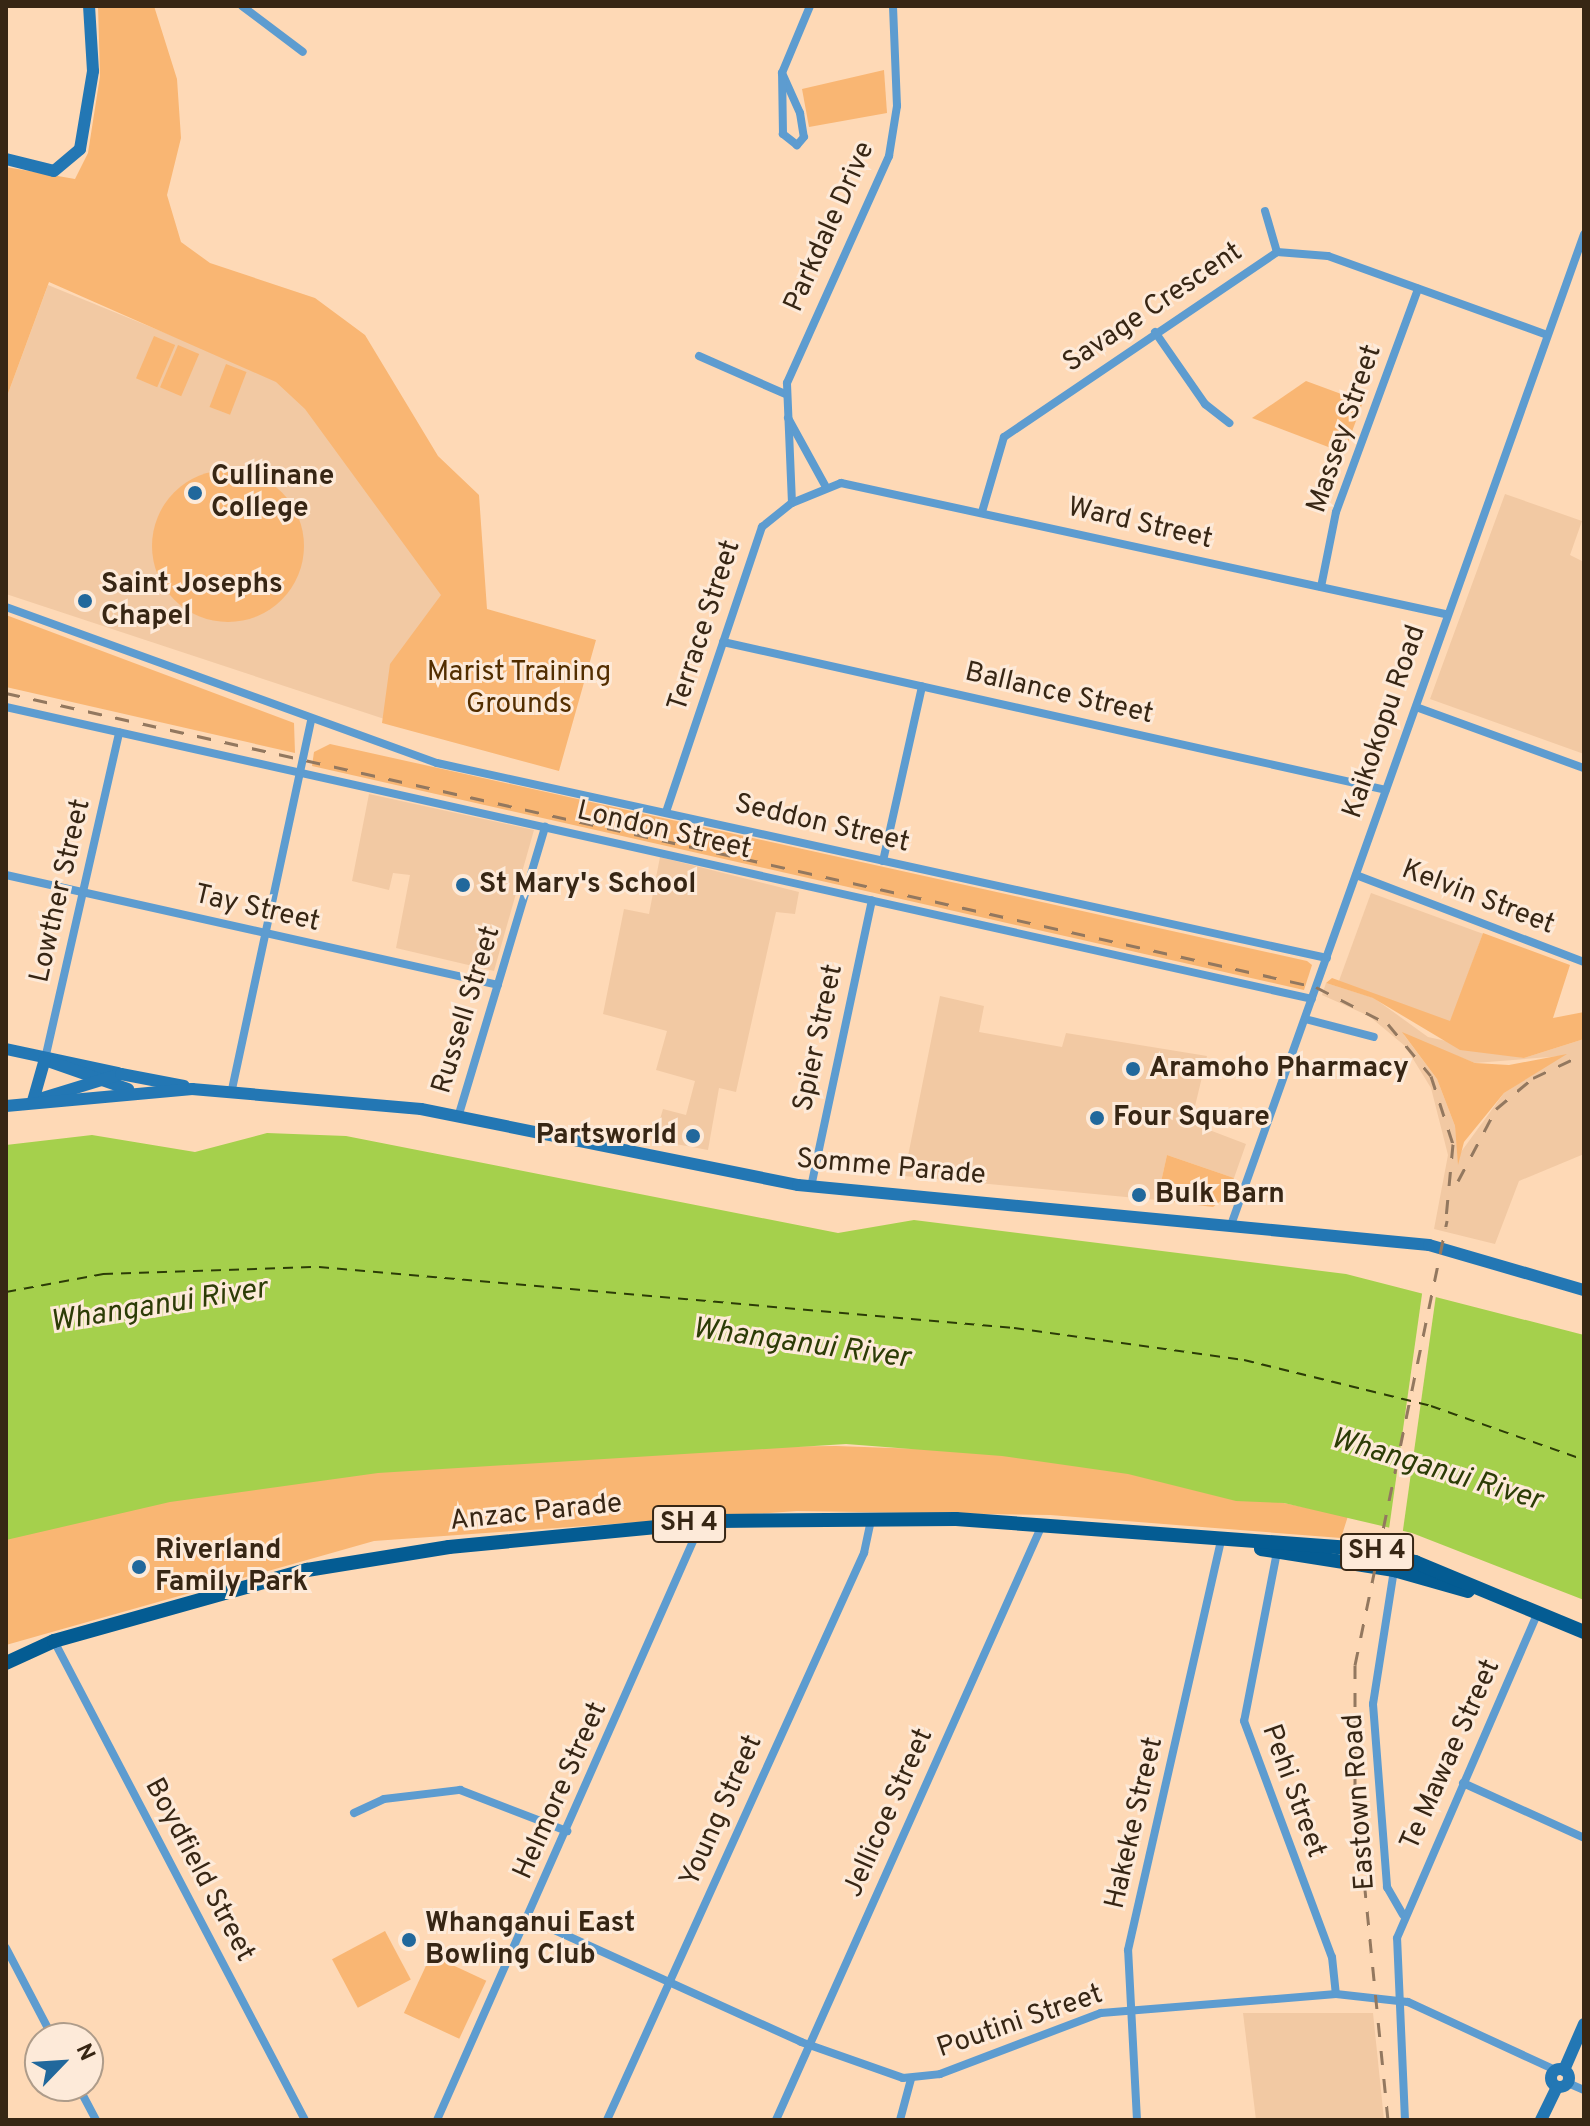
<!DOCTYPE html>
<html>
<head>
<meta charset="utf-8">
<style>
  body { margin:0 }
  #map { position:relative; width:1590px; height:2126px; overflow:hidden; background:#fed9b6; font-family:Overpass,sans-serif }
  div>[style] { position:absolute }
  [style*='--x'] { left:calc(var(--x)*1px); top:calc(var(--y)*1px); width:calc(var(--w)*1px); rotate:calc(var(--a)*1deg) }
  .built>* { inset:0; background:#f2c9a3; transform-origin:0 0 }
  .green>* { inset:0; background:#f9b673; transform-origin:0 0 }
  .round { border-radius:50% }
  .water>* { inset:0; background:#a5d04c }
  .pier>* { inset:0; background:#fed9b6; transform-origin:0 0 }
  .ferry>* { height:2px; margin-top:-1px; transform-origin:0; background:repeating-linear-gradient(90deg,#2c3c06 0 10px,transparent 0 18px) }
  .street>* { height:8px; margin:-4px; padding:0 4px; transform-origin:4px; border-radius:4px; background:#5d9cd0 }
  .secondary>* { height:12px; margin:-6px; padding:0 6px; transform-origin:6px; border-radius:6px; background:#2377b4 }
  .secondary>.ring { margin:-6px; padding:0; box-sizing:content-box; background:none; border:12px solid #2377b4; border-radius:50% }
  .primary>* { height:14px; margin:-7px; padding:0 7px; transform-origin:7px; border-radius:7px; background:#045c93 }
  .rail>* { height:3px; margin-top:-1.5px; transform-origin:0; background:repeating-linear-gradient(90deg,#93785f 0 14px,transparent 0 28px) }
  .dots>* { width:22px; height:22px; translate:-50% -50%; box-sizing:border-box; border:4px solid #fdead9; border-radius:50% }
  span { translate:-50% -50%; white-space:nowrap; text-align:center; line-height:1.15; -webkit-text-stroke:6px #fdead9; paint-order:stroke }
  .shield-label span { padding:2px 6px; background:#fdead9; border:2px solid; border-radius:6px; -webkit-text-stroke-width:0 }
  .shield-label { font-size:26px; color:#372614; font-weight:700 }
  .street-label { font-size:28px; color:#372614 }
  .poi-label { font-size:28px; color:#372614; font-weight:700 }
  .left { translate:0 -50%; text-align:left }
  .right { translate:-100% -50%; text-align:right }
  .park-label { font-size:28px; color:#532e00 }
  .water-label { font-size:30px; color:#2c3c06; font-style:italic }
  .frame { position:absolute; inset:0; border:8px solid #372614; pointer-events:none }
  .north { position:absolute; left:24px; top:2022px; width:80px; height:80px; box-sizing:border-box; background:#fdead9; border:2px solid #ae9c8a; border-radius:50%; rotate:65deg; font-size:22px; font-weight:700; line-height:32px; text-align:center; color:#372614 }
  .north::after { content:''; display:block; margin:auto; width:28px; height:36px; background:#21689c; clip-path:polygon(50% 0,100% 100%,50% 72%,0 100%) }
</style>
</head>
<body>
<div id="map">
  <div class="built">
    <i style="clip-path:polygon(48px 285px,288px 383px,479px 607px,442px 738px,6px 594px,6px 399px)"></i>
    <i style="clip-path:polygon(1505px 494px,1582px 521px,1570px 555px,1584px 562px,1584px 754px,1430px 699px)"></i>
    <i style="clip-path:polygon(369px 794px,534px 830px,494px 971px,396px 948px,410px 875px,393px 873px,389px 890px,352px 881px)"></i>
    <i style="clip-path:polygon(660px 857px,799px 892px,795px 914px,776px 912px,736px 1092px,719px 1088px,708px 1150px,654px 1140px,663px 1109px,686px 1115px,695px 1081px,656px 1070px,667px 1031px,603px 1014px,624px 909px,649px 914px)"></i>
    <i style="left:1371px;top:893px;width:119px;height:94px;rotate:20deg"></i>
    <i style="clip-path:polygon(evenodd,1326px 983px,1374px 998px,1428px 1037px,1524px 1058px,1584px 1039px,1584px 1154px,1519px 1181px,1495px 1244px,1434px 1229px,1448px 1155px,1431px 1088px,1405px 1046px,1369px 1016px,1322px 995px,1326px 983px,1404px 1035px,1475px 1063px,1562px 1056px,1504px 1093px,1458px 1156px,1455px 1126px,1437px 1079px,1404px 1035px)"></i>
    <i style="clip-path:polygon(940px 996px,984px 1006px,979px 1032px,1062px 1047px,1066px 1033px,1207px 1056px,1191px 1123px,1246px 1144px,1234px 1178px,1167px 1155px,1157px 1200px,904px 1176px)"></i>
    <i style="clip-path:polygon(1243px 2013px,1373px 2013px,1384px 2120px,1256px 2120px)"></i>
  </div>
  <div class="green">
    <i style="clip-path:polygon(98px 6px,154px 6px,177px 79px,181px 138px,167px 195px,181px 242px,210px 263px,315px 298px,365px 335px,438px 456px,479px 495px,487px 609px,596px 640px,559px 771px,382px 723px,390px 664px,441px 595px,305px 409px,276px 382px,49px 282px,6px 399px,6px 167px,75px 179px,88px 153px,100px 76px)"></i>
    <i style="clip-path:polygon(884px 70px,887px 113px,809px 127px,802px 89px)"></i>
    <i style="left:154px;top:336px;width:23px;height:46px;rotate:23deg"></i>
    <i style="left:178px;top:345px;width:23px;height:46px;rotate:23deg"></i>
    <i style="left:226px;top:364px;width:22px;height:46px;rotate:21deg"></i>
    <i style="clip-path:polygon(1306px 381px,1363px 402px,1344px 453px,1252px 418px)"></i>
    <i class="round" style="left:152px;top:470px;width:152px;height:152px"></i>
    <i style="clip-path:polygon(6px 615px,294px 723px,295px 753px,6px 687px)"></i>
    <i style="clip-path:polygon(330px 744px,1307px 961px,1312px 965px,1304px 990px,312px 766px,314px 752px)"></i>
    <i style="clip-path:polygon(1483px 933px,1570px 965px,1553px 1018px,1584px 1012px,1584px 1039px,1524px 1058px,1460px 1050px,1373px 998px,1326px 983px,1332px 978px,1450px 1021px)"></i>
    <i style="clip-path:polygon(1402px 1032px,1475px 1063px,1509px 1065px,1567px 1054px,1504px 1093px,1464px 1142px,1458px 1165px,1455px 1126px,1437px 1079px)"></i>
    <i style="clip-path:polygon(1167px 1155px,1234px 1178px,1222px 1200px,1213px 1207px,1157px 1200px)"></i>
    <i style="clip-path:polygon(836px 1446px,1034px 1453px,1348px 1516px,1341px 1538px,1050px 1515px,797px 1511px,374px 1541px,6px 1645px,6px 1530px,33px 1522px,274px 1481px,648px 1448px)"></i>
    <i style="left:385px;top:1931px;width:55px;height:60px;rotate:62deg"></i>
    <i style="left:431px;top:1955px;width:61px;height:64px;rotate:25deg"></i>
  </div>
  <div class="water">
    <i style="clip-path:polygon(267px 1133px,346px 1136px,838px 1233px,914px 1220px,1346px 1274px,1584px 1335px,1584px 1600px,1412px 1533px,1284px 1503px,1236px 1501px,1128px 1474px,1002px 1456px,846px 1444px,378px 1473px,170px 1502px,6px 1540px,6px 1145px,92px 1135px,195px 1152px)"></i>
  </div>
  <div class="pier">
    <i style="left:1423px;top:1287px;width:14px;height:246px;rotate:8deg"></i>
  </div>
  <div class="ferry">
    <i style="--x:6;--y:1292;--w:99;--a:-10.5"></i>
    <i style="--x:103;--y:1274;--w:216;--a:-1.9"></i>
    <i style="--x:319;--y:1267;--w:698;--a:5.02"></i>
    <i style="--x:1014;--y:1328;--w:232;--a:7.9"></i>
    <i style="--x:1244;--y:1360;--w:193;--a:13.8"></i>
    <i style="--x:1431;--y:1406;--w:162;--a:19.4"></i>
  </div>
  <div class="street">
    <i style="--x:242;--y:6;--w:76;--a:37"></i>
    <i style="--x:782;--y:73;--w:44;--a:65.8"></i>
    <i style="--x:800;--y:113;--w:24;--a:81"></i>
    <i style="--x:804;--y:137;--w:11;--a:131"></i>
    <i style="--x:797;--y:145;--w:18;--a:-142"></i>
    <i style="--x:783;--y:134;--w:61;--a:-90.9"></i>
    <i style="--x:782;--y:73;--w:73;--a:-67.3"></i>
    <i style="--x:1265;--y:211;--w:43;--a:73.7"></i>
    <i style="--x:1155;--y:332;--w:88;--a:55.2"></i>
    <i style="--x:1205;--y:404;--w:31;--a:38"></i>
    <i style="--x:699;--y:356;--w:94;--a:23.8"></i>
    <i style="--x:788;--y:418;--w:79;--a:61.2"></i>
    <i style="--x:792;--y:503;--w:120;--a:-92.4"></i>
    <i style="--x:787;--y:383;--w:249;--a:-65.8"></i>
    <i style="--x:889;--y:156;--w:51;--a:-80.9"></i>
    <i style="--x:897;--y:106;--w:100;--a:-92.3"></i>
    <i style="--x:982;--y:512;--w:78;--a:-73.7"></i>
    <i style="--x:1004;--y:437;--w:330;--a:-34.1"></i>
    <i style="--x:1277;--y:252;--w:51;--a:4.5"></i>
    <i style="--x:1328;--y:256;--w:233;--a:19.8"></i>
    <i style="--x:1321;--y:587;--w:76;--a:-78.7"></i>
    <i style="--x:1336;--y:512;--w:238;--a:-69.8"></i>
    <i style="--x:6;--y:607;--w:458;--a:19.9"></i>
    <i style="--x:437;--y:763;--w:911;--a:12.36"></i>
    <i style="--x:723;--y:642;--w:679;--a:12.58"></i>
    <i style="--x:6;--y:707;--w:1338;--a:12.6"></i>
    <i style="--x:1416;--y:707;--w:179;--a:20"></i>
    <i style="--x:666;--y:812;--w:301;--a:-71.4"></i>
    <i style="--x:762;--y:527;--w:38;--a:-39"></i>
    <i style="--x:792;--y:503;--w:53;--a:-22.2"></i>
    <i style="--x:841;--y:483;--w:618;--a:12.24"></i>
    <i style="--x:883;--y:861;--w:179;--a:-77.4"></i>
    <i style="--x:6;--y:875;--w:504;--a:12.6"></i>
    <i style="--x:1356;--y:875;--w:244;--a:20.9"></i>
    <i style="--x:1305;--y:1019;--w:71;--a:14.6"></i>
    <i style="--x:45;--y:1059;--w:335;--a:-77.2"></i>
    <i style="--x:231;--y:1094;--w:382;--a:-77.9"></i>
    <i style="--x:459;--y:1114;--w:300;--a:-73.3"></i>
    <i style="--x:811;--y:1187;--w:293;--a:-78"></i>
    <i style="--x:1231;--y:1225;--w:1052;--a:-70.39"></i>
    <i style="--x:1277;--y:1552;--w:172;--a:101"></i>
    <i style="--x:1244;--y:1721;--w:252;--a:69.6"></i>
    <i style="--x:1332;--y:1957;--w:37;--a:84"></i>
    <i style="--x:1394;--y:1570;--w:136;--a:98.9"></i>
    <i style="--x:1373;--y:1704;--w:184;--a:85.6"></i>
    <i style="--x:1387;--y:1887;--w:32;--a:60"></i>
    <i style="--x:54;--y:1641;--w:541;--a:62.35"></i>
    <i style="--x:1463;--y:1783;--w:133;--a:24.4"></i>
    <i style="--x:354;--y:1813;--w:33;--a:-25"></i>
    <i style="--x:384;--y:1799;--w:77;--a:-6.8"></i>
    <i style="--x:460;--y:1790;--w:115;--a:21"></i>
    <i style="--x:528;--y:1918;--w:300;--a:24.4"></i>
    <i style="--x:801;--y:2042;--w:108;--a:19.4"></i>
    <i style="--x:903;--y:2078;--w:37;--a:-6"></i>
    <i style="--x:940;--y:2074;--w:172;--a:-20.8"></i>
    <i style="--x:1101;--y:2013;--w:236;--a:-4.6"></i>
    <i style="--x:1336;--y:1994;--w:72;--a:6.3"></i>
    <i style="--x:1408;--y:2002;--w:162;--a:24.8"></i>
    <i style="--x:6;--y:1948;--w:102;--a:62.4"></i>
    <i style="--x:1568;--y:2083;--w:17;--a:24"></i>
    <i style="--x:78;--y:2086;--w:38;--a:62"></i>
    <i style="--x:437;--y:2120;--w:653;--a:-66.14"></i>
    <i style="--x:607;--y:2120;--w:623;--a:-65.62"></i>
    <i style="--x:864;--y:1553;--w:35;--a:-78"></i>
    <i style="--x:776;--y:2120;--w:652;--a:-65.91"></i>
    <i style="--x:900;--y:2120;--w:42;--a:-75"></i>
    <i style="--x:1137;--y:2120;--w:170;--a:-93"></i>
    <i style="--x:1128;--y:1950;--w:420;--a:-77.2"></i>
    <i style="--x:1405;--y:2120;--w:182;--a:-92.5"></i>
    <i style="--x:1397;--y:1938;--w:355;--a:-66.6"></i>
  </div>
  <div class="secondary">
    <i style="--x:6;--y:159;--w:49;--a:14"></i>
    <i style="--x:54;--y:171;--w:34;--a:-40"></i>
    <i style="--x:80;--y:149;--w:79;--a:-80.5"></i>
    <i style="--x:93;--y:71;--w:65;--a:-93.5"></i>
    <i style="--x:6;--y:1049;--w:115;--a:12.1"></i>
    <i style="--x:48;--y:1061;--w:85;--a:19.3"></i>
    <i style="--x:33;--y:1101;--w:92;--a:-17.1"></i>
    <i style="--x:121;--y:1074;--w:64;--a:10.8"></i>
    <i style="--x:33;--y:1101;--w:44;--a:-74.1"></i>
    <i style="--x:6;--y:1106;--w:187;--a:-5.2"></i>
    <i style="--x:192;--y:1089;--w:230;--a:5"></i>
    <i style="--x:421;--y:1109;--w:385;--a:11.4"></i>
    <i style="--x:798;--y:1185;--w:634;--a:5.43"></i>
    <i style="--x:1429;--y:1245;--w:161;--a:16.2"></i>
    <i class="ring" style="left:1551px;top:2069px;width:6px;height:6px"></i>
    <i style="--x:1564;--y:2070;--w:50;--a:-66.5"></i>
    <i style="--x:1541;--y:2120;--w:37;--a:-64"></i>
  </div>
  <div class="primary">
    <i style="--x:1261;--y:1549;--w:135;--a:9"></i>
    <i style="--x:1394;--y:1570;--w:77;--a:15.8"></i>
    <i style="--x:6;--y:1663;--w:53;--a:-24.6"></i>
    <i style="--x:54;--y:1641;--w:263;--a:-15.7"></i>
    <i style="--x:307;--y:1570;--w:144;--a:-9.2"></i>
    <i style="--x:449;--y:1547;--w:269;--a:-5.5"></i>
    <i style="--x:717;--y:1521;--w:239;--a:-0.5"></i>
    <i style="--x:956;--y:1519;--w:399;--a:4.2"></i>
    <i style="--x:1354;--y:1548;--w:63;--a:12.9"></i>
    <i style="--x:1415;--y:1562;--w:183;--a:22.5"></i>
  </div>
  <div class="rail">
    <i style="--x:6;--y:693;--w:1343;--a:12.65"></i>
    <i style="--x:1316;--y:987;--w:81;--a:27.2"></i>
    <i style="--x:1388;--y:1024;--w:67;--a:50.4"></i>
    <i style="--x:1431;--y:1076;--w:71;--a:72.1"></i>
    <i style="--x:1453;--y:1144;--w:84;--a:95.4"></i>
    <i style="--x:1458;--y:1181;--w:81;--a:-62.2"></i>
    <i style="--x:1496;--y:1109;--w:48;--a:-40"></i>
    <i style="--x:1533;--y:1078;--w:56;--a:-25.2"></i>
    <i style="--x:1388;--y:2120;--w:332;--a:-95.7"></i>
    <i style="--x:1355;--y:1790;--w:125;--a:-90"></i>
    <i style="--x:1355;--y:1665;--w:454;--a:-78.3"></i>
  </div>
  <div class="dots">
    <i style="left:195px;top:493px;background:#21689c"></i>
    <i style="left:85px;top:601px;background:#21689c"></i>
    <i style="left:463px;top:885px;background:#21689c"></i>
    <i style="left:1133px;top:1069px;background:#21689c"></i>
    <i style="left:1097px;top:1118px;background:#21689c"></i>
    <i style="left:693px;top:1136px;background:#21689c"></i>
    <i style="left:1139px;top:1195px;background:#21689c"></i>
    <i style="left:139px;top:1567px;background:#21689c"></i>
    <i style="left:409px;top:1940px;background:#21689c"></i>
  </div>
  <div class="shield-label">
    <span style="left:689px;top:1524px">SH 4</span>
    <span style="left:1377px;top:1552px">SH 4</span>
  </div>
  <div class="street-label">
    <span style="left:830px;top:227px;rotate:-66deg">Parkdale Drive</span>
    <span style="left:1153px;top:308px;rotate:-34deg">Savage Crescent</span>
    <span style="left:1345px;top:429px;rotate:-71deg">Massey Street</span>
    <span style="left:1140px;top:524px;rotate:13deg">Ward Street</span>
    <span style="left:705px;top:626px;rotate:-72deg">Terrace Street</span>
    <span style="left:1059px;top:694px;rotate:13deg">Ballance Street</span>
    <span style="left:1385px;top:722px;rotate:-71deg">Kaikokopu Road</span>
    <span style="left:822px;top:824px;rotate:13deg">Seddon Street</span>
    <span style="left:664px;top:831px;rotate:13deg">London Street</span>
    <span style="left:61px;top:891px;rotate:-77deg">Lowther Street</span>
    <span style="left:1478px;top:898px;rotate:21deg">Kelvin Street</span>
    <span style="left:257px;top:909px;rotate:13deg">Tay Street</span>
    <span style="left:467px;top:1010px;rotate:-73deg">Russell Street</span>
    <span style="left:819px;top:1038px;rotate:-78deg">Spier Street</span>
    <span style="left:891px;top:1168px;rotate:5deg">Somme Parade</span>
    <span style="left:536px;top:1513px;rotate:-6deg">Anzac Parade</span>
    <span style="left:1451px;top:1755px;rotate:-66deg">Te Mawae Street</span>
    <span style="left:561px;top:1791px;rotate:-66deg">Helmore Street</span>
    <span style="left:1293px;top:1791px;rotate:70deg">Pehi Street</span>
    <span style="left:1360px;top:1802px;rotate:-94deg">Eastown Road</span>
    <span style="left:722px;top:1811px;rotate:-66deg">Young Street</span>
    <span style="left:889px;top:1813px;rotate:-66deg">Jellicoe Street</span>
    <span style="left:1135px;top:1823px;rotate:-77deg">Hakeke Street</span>
    <span style="left:199px;top:1870px;rotate:62deg">Boydfield Street</span>
    <span style="left:1020px;top:2022px;rotate:-19deg">Poutini Street</span>
  </div>
  <div class="poi-label">
    <span class="left" style="left:211px;top:493px">Cullinane<br>College</span>
    <span class="left" style="left:101px;top:601px">Saint Josephs<br>Chapel</span>
    <span class="left" style="left:479px;top:885px">St Mary's School</span>
    <span class="left" style="left:1149px;top:1069px">Aramoho Pharmacy</span>
    <span class="left" style="left:1113px;top:1118px">Four Square</span>
    <span class="right" style="left:677px;top:1136px">Partsworld</span>
    <span class="left" style="left:1155px;top:1195px">Bulk Barn</span>
    <span class="left" style="left:155px;top:1567px">Riverland<br>Family Park</span>
    <span class="left" style="left:425px;top:1940px">Whanganui East<br>Bowling Club</span>
  </div>
  <div class="park-label">
    <span style="left:519px;top:689px">Marist Training<br>Grounds</span>
  </div>
  <div class="water-label">
    <span style="left:159px;top:1307px;rotate:-9deg">Whanganui River</span>
    <span style="left:801px;top:1345px;rotate:8deg">Whanganui River</span>
    <span style="left:1436px;top:1471px;rotate:17deg">Whanganui River</span>
  </div>
  <div class="frame"></div>
  <div class="north">N</div>
</div>
</body>
</html>
